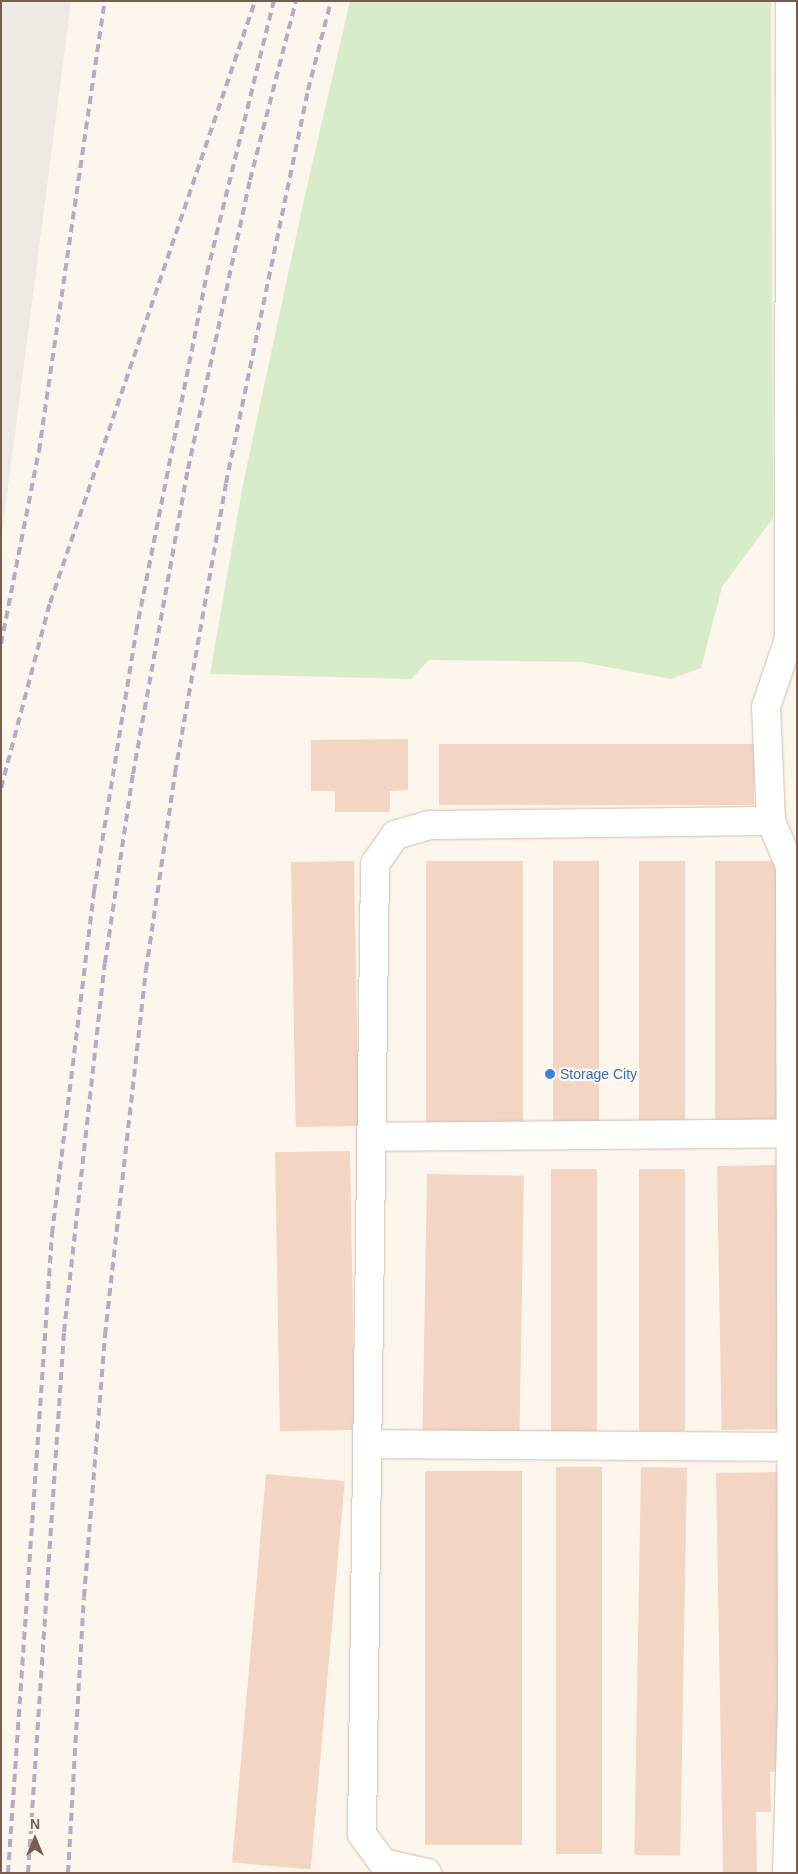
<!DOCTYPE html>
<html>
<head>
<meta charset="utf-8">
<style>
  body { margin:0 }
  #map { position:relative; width:798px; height:1874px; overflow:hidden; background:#fdf6ec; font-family:Arial,sans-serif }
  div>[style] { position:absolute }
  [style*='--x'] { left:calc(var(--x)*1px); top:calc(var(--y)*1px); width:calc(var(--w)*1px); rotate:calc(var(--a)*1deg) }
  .industrial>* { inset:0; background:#efe9e4 }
  .green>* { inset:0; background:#d8ecc9 }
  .building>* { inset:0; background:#f3d5c3; transform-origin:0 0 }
  .roads { filter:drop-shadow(0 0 1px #d1beb0) drop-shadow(0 0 1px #d1beb0) }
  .minor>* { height:28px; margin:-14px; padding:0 14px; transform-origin:14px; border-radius:14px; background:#fff }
  .rail>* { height:4px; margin-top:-2px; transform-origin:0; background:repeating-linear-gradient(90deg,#b9a8c9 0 8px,transparent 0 13px) }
  .dots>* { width:14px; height:14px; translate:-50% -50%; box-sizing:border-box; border:2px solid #fffaf3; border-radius:50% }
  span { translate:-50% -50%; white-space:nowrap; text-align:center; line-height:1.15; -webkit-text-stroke:4.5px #fffaf3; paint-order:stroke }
  .shop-label { font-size:14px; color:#366cbe }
  .left { translate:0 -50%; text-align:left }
  .frame { position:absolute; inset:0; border:2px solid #7a5c4d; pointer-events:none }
  .north { position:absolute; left:10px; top:1814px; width:50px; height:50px; -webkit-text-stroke:4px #fffaf3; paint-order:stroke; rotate:0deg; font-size:14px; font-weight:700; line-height:20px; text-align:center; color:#7a5c4d }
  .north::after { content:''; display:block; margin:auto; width:18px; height:22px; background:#7a5c4d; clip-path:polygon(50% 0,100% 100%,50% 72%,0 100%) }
</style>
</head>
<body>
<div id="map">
  <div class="industrial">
    <i style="clip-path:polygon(1px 1px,71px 1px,1px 542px)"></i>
  </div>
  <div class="green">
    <i style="clip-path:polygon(350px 1px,771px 1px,773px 518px,722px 587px,701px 668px,671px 679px,581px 662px,429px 660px,411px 679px,210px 674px,243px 484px,305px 195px)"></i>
  </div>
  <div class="building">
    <i style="clip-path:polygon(408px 739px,408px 790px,390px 791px,390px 812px,335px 812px,335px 791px,311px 791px,311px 740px)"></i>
    <i style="left:754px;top:744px;width:61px;height:315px;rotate:90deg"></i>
    <i style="left:354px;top:861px;width:265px;height:63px;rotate:89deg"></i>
    <i style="left:426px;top:861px;width:97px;height:265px"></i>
    <i style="left:553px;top:861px;width:46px;height:265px"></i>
    <i style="left:639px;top:861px;width:46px;height:265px"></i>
    <i style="left:715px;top:861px;width:63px;height:265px"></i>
    <i style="left:350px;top:1151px;width:279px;height:75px;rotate:89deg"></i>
    <i style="left:780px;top:1165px;width:264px;height:63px;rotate:89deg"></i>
    <i style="left:597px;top:1169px;width:262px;height:46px;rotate:90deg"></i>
    <i style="left:685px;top:1169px;width:262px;height:46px;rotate:90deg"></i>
    <i style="left:427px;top:1174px;width:97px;height:267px;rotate:1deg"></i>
    <i style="left:556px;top:1467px;width:46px;height:387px"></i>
    <i style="left:641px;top:1467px;width:46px;height:388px;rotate:1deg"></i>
    <i style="left:425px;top:1471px;width:97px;height:374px"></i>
    <i style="clip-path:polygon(779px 1472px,783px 1771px,770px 1772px,771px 1812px,756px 1812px,757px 1872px,723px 1872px,716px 1473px)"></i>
    <i style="left:266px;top:1474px;width:79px;height:390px;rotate:5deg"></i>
  </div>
  <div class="roads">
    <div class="minor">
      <i style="--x:371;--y:1137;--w:420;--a:-0.5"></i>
      <i style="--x:367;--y:1444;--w:424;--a:0.4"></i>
      <i style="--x:427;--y:1873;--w:45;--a:-167.2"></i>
      <i style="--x:383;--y:1863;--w:36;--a:-126"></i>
      <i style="--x:362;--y:1834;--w:970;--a:-89.23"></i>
      <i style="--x:375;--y:864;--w:35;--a:-55"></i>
      <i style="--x:395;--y:835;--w:36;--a:-16"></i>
      <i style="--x:430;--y:825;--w:341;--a:-0.7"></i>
      <i style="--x:787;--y:1873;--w:168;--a:-88.3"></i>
      <i style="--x:792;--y:1705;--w:839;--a:-90.14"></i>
      <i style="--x:790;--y:866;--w:49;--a:-112.9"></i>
      <i style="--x:771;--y:821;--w:114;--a:-92.5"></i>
      <i style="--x:766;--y:707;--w:72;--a:-71.3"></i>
      <i style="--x:789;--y:639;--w:638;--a:-89.91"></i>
    </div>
  </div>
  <div class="rail">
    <i style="--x:1;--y:644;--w:197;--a:-78.9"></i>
    <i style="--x:39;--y:451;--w:455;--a:-81.7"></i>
    <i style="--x:1;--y:788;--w:191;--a:-75.2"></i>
    <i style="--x:50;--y:603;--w:636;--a:-71.19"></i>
    <i style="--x:8;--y:1873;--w:641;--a:-86.06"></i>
    <i style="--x:52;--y:1234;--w:345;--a:-83"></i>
    <i style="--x:94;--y:892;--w:263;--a:-80.8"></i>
    <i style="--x:136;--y:632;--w:366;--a:-78.8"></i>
    <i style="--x:207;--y:273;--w:280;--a:-76.2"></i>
    <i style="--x:28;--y:1873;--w:542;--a:-86.19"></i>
    <i style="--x:64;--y:1332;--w:371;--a:-83.7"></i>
    <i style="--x:105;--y:963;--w:191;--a:-81.6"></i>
    <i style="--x:133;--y:774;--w:310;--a:-79.8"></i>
    <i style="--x:188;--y:469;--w:296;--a:-77.9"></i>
    <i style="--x:250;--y:180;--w:185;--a:-75.6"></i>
    <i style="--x:68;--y:1873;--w:276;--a:-86.7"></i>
    <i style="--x:84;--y:1597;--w:263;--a:-85.4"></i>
    <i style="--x:105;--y:1335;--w:367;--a:-83.6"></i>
    <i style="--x:146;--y:970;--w:199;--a:-81.6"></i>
    <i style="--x:175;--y:773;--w:294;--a:-80"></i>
    <i style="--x:226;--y:483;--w:401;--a:-78.2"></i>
    <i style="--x:308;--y:90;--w:92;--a:-75.5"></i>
  </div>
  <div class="dots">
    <i style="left:550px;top:1074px;background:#3f7fe0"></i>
  </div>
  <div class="shop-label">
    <span class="left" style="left:560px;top:1074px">Storage City</span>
  </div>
  <div class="frame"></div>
  <div class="north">N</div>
</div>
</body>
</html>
